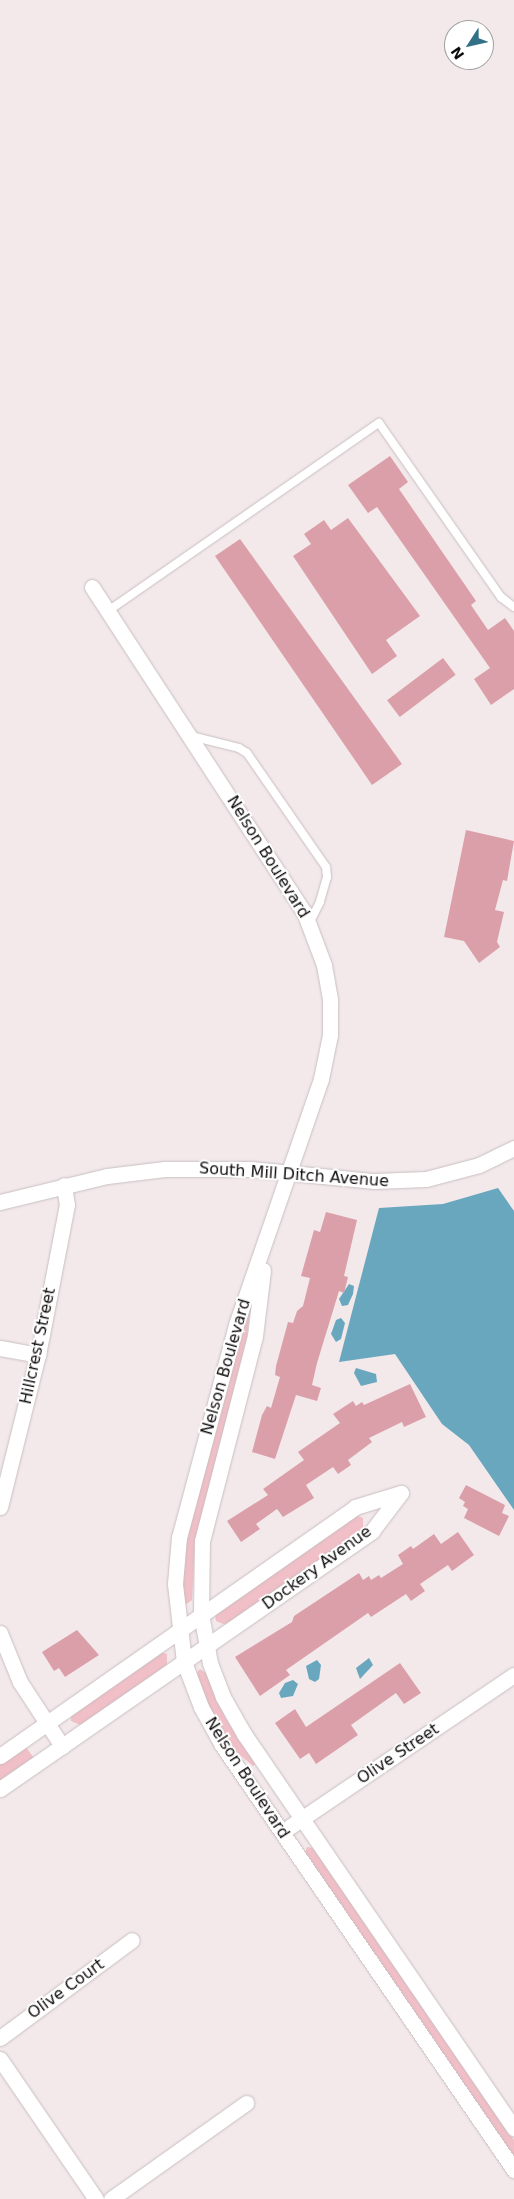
<!DOCTYPE html>
<html>
<head>
<meta charset="utf-8">
<style>
  body { margin:0 }
  #map { position:relative; width:514px; height:2199px; overflow:hidden; background:#f3e9eb; font-family:"DejaVu Sans",sans-serif }
  div>[style] { position:absolute }
  [style*='--x'] { left:calc(var(--x)*1px); top:calc(var(--y)*1px); width:calc(var(--w)*1px); rotate:calc(var(--a)*1deg) }
  .green>* { inset:0; background:#f1bfc7 }
  .water>* { inset:0; background:#69a7be }
  .building>* { inset:0; background:#db9fa9; transform-origin:0 0 }
  .roads { filter:drop-shadow(0 0 1px #c8bfc1) drop-shadow(0 0 1px #c8bfc1) }
  .lane>* { height:8px; margin:-4px; padding:0 4px; transform-origin:4px; border-radius:4px; background:#fff }
  .street>* { height:15px; margin:-7.5px; padding:0 7.5px; transform-origin:7.5px; border-radius:7.5px; background:#fff }
  span { translate:-50% -50%; white-space:nowrap; text-align:center; line-height:1.15; -webkit-text-stroke:4px #fff; paint-order:stroke }
  .street-label { font-size:16px; color:#0f0c0d }
  .north { position:absolute; left:444px; top:20px; width:50px; height:50px; box-sizing:border-box; background:#fff; border:1px solid #9f9e9e; border-radius:50%; rotate:235deg; font-size:14px; font-weight:700; line-height:20px; text-align:center; color:#0f0c0d }
  .north::after { content:''; display:block; margin:auto; width:18px; height:22px; background:#327086; clip-path:polygon(50% 0,100% 100%,50% 72%,0 100%) }
</style>
</head>
<body>
<div id="map">
  <div class="green">
    <i style="clip-path:polygon(252px 1295px,247px 1337px,195px 1542px,192px 1600px,185px 1605px,181px 1591px,184px 1542px)"></i>
    <i style="clip-path:polygon(355px 1515px,363px 1518px,363px 1530px,226px 1625px,216px 1621px,215px 1614px)"></i>
    <i style="clip-path:polygon(159px 1652px,167px 1654px,167px 1666px,82px 1726px,71px 1721px,71px 1714px)"></i>
    <i style="clip-path:polygon(200px 1669px,206px 1673px,226px 1719px,256px 1764px,253px 1766px,232px 1748px,206px 1702px,196px 1674px)"></i>
    <i style="clip-path:polygon(25px 1746px,34px 1758px,0 1782px,0 1763px)"></i>
    <i style="clip-path:polygon(307px 1847px,314px 1848px,514px 2140px,514px 2158px,305px 1853px)"></i>
  </div>
  <div class="water">
    <i style="clip-path:polygon(498px 1188px,514px 1211px,514px 1510px,469px 1445px,442px 1424px,395px 1354px,339px 1362px,379px 1208px,443px 1204px)"></i>
    <i style="clip-path:polygon(349px 1284px,354px 1286px,353px 1294px,348px 1305px,342px 1306px,339px 1299px)"></i>
    <i style="clip-path:polygon(341px 1318px,345px 1323px,341px 1339px,336px 1342px,331px 1334px,336px 1320px)"></i>
    <i style="clip-path:polygon(356px 1368px,376px 1374px,377px 1382px,361px 1386px,354px 1373px)"></i>
    <i style="clip-path:polygon(369px 1658px,373px 1665px,360px 1679px,356px 1668px)"></i>
    <i style="clip-path:polygon(317px 1660px,321px 1665px,319px 1679px,315px 1682px,309px 1679px,306px 1666px)"></i>
    <i style="clip-path:polygon(293px 1680px,298px 1684px,293px 1696px,281px 1698px,279px 1693px,285px 1683px)"></i>
  </div>
  <div class="building">
    <i style="clip-path:polygon(390px 456px,408px 482px,399px 489px,476px 601px,471px 605px,488px 630px,505px 618px,514px 631px,514px 689px,491px 705px,474px 679px,490px 668px,377px 507px,368px 513px,348px 485px)"></i>
    <i style="clip-path:polygon(348px 518px,420px 616px,386px 640px,397px 656px,372px 674px,293px 556px,311px 544px,304px 534px,324px 520px,331px 530px)"></i>
    <i style="clip-path:polygon(240px 539px,402px 764px,372px 785px,215px 556px)"></i>
    <i style="left:443px;top:658px;width:21px;height:70px;rotate:53deg"></i>
    <i style="clip-path:polygon(466px 830px,514px 841px,507px 881px,503px 880px,495px 910px,504px 912px,497px 942px,500px 947px,479px 963px,464px 941px,444px 937px)"></i>
    <i style="clip-path:polygon(326px 1212px,357px 1220px,344px 1276px,348px 1277px,344px 1293px,339px 1291px,317px 1363px,312px 1385px,321px 1388px,317px 1401px,296px 1395px,275px 1459px,252px 1452px,262px 1415px,267px 1406px,271px 1408px,280px 1377px,275px 1375px,276px 1366px,288px 1322px,293px 1323px,297px 1311px,303px 1306px,310px 1278px,301px 1276px,314px 1230px,320px 1232px)"></i>
    <i style="clip-path:polygon(410px 1384px,426px 1417px,404px 1427px,402px 1422px,369px 1438px,372px 1442px,348px 1460px,351px 1465px,338px 1474px,333px 1467px,306px 1485px,314px 1498px,283px 1517px,277px 1509px,256px 1524px,260px 1529px,241px 1542px,227px 1521px,268px 1495px,263px 1489px,304px 1460px,298px 1452px,340px 1423px,333px 1414px,353px 1401px,356px 1406px,362px 1402px,364px 1405px)"></i>
    <i style="clip-path:polygon(466px 1485px,505px 1505px,502px 1513px,509px 1516px,499px 1536px,464px 1518px,468px 1509px,463px 1506px,465px 1502px,459px 1498px)"></i>
    <i style="clip-path:polygon(458px 1532px,474px 1555px,452px 1571px,448px 1565px,420px 1584px,425px 1591px,411px 1601px,406px 1594px,371px 1617px,368px 1613px,286px 1670px,290px 1675px,260px 1696px,235px 1657px,292px 1622px,294px 1616px,359px 1573px,363px 1580px,369px 1576px,371px 1580px,379px 1575px,381px 1578px,403px 1564px,398px 1555px,411px 1546px,413px 1549px,434px 1534px,441px 1544px)"></i>
    <i style="clip-path:polygon(77px 1630px,99px 1655px,65px 1677px,59px 1668px,54px 1671px,42px 1652px)"></i>
    <i style="clip-path:polygon(400px 1663px,421px 1693px,404px 1704px,396px 1693px,351px 1725px,358px 1735px,316px 1764px,309px 1753px,300px 1759px,275px 1723px,295px 1709px,306px 1727px)"></i>
  </div>
  <div class="roads">
    <div class="lane">
      <i style="--x:108;--y:611;--w:330;--a:-34.8"></i>
      <i style="--x:379;--y:423;--w:213;--a:55"></i>
      <i style="--x:501;--y:597;--w:16;--a:38"></i>
      <i style="--x:191;--y:736;--w:49;--a:14"></i>
      <i style="--x:239;--y:748;--w:9;--a:32"></i>
      <i style="--x:247;--y:753;--w:139;--a:55.3"></i>
      <i style="--x:326;--y:867;--w:10;--a:84"></i>
      <i style="--x:327;--y:877;--w:26;--a:106"></i>
      <i style="--x:320;--y:902;--w:22;--a:117"></i>
    </div>
    <div class="street">
      <i style="--x:92;--y:587;--w:388;--a:56.9"></i>
      <i style="--x:304;--y:912;--w:57;--a:69.3"></i>
      <i style="--x:324;--y:965;--w:36;--a:80"></i>
      <i style="--x:330;--y:1000;--w:35;--a:90"></i>
      <i style="--x:330;--y:1035;--w:45;--a:101.6"></i>
      <i style="--x:321;--y:1079;--w:260;--a:109.1"></i>
      <i style="--x:236;--y:1325;--w:220;--a:105"></i>
      <i style="--x:179;--y:1537;--w:47;--a:94.9"></i>
      <i style="--x:175;--y:1584;--w:79;--a:83.4"></i>
      <i style="--x:184;--y:1662;--w:48;--a:69.3"></i>
      <i style="--x:201;--y:1707;--w:43;--a:61.1"></i>
      <i style="--x:222;--y:1745;--w:516;--a:55.51"></i>
      <i style="--x:0;--y:1202;--w:110;--a:-13.7"></i>
      <i style="--x:107;--y:1176;--w:58;--a:-6.9"></i>
      <i style="--x:165;--y:1169;--w:86;--a:0"></i>
      <i style="--x:251;--y:1169;--w:124;--a:5.6"></i>
      <i style="--x:374;--y:1181;--w:52;--a:-2.2"></i>
      <i style="--x:426;--y:1179;--w:55;--a:-14.8"></i>
      <i style="--x:479;--y:1165;--w:39;--a:-26"></i>
      <i style="--x:263;--y:1270;--w:66;--a:96.9"></i>
      <i style="--x:255;--y:1336;--w:212;--a:104.5"></i>
      <i style="--x:202;--y:1541;--w:73;--a:90.8"></i>
      <i style="--x:201;--y:1614;--w:50;--a:79.6"></i>
      <i style="--x:210;--y:1663;--w:36;--a:69"></i>
      <i style="--x:223;--y:1697;--w:43;--a:60.4"></i>
      <i style="--x:244;--y:1734;--w:478;--a:55.6"></i>
      <i style="--x:0;--y:1348;--w:39;--a:10"></i>
      <i style="--x:0;--y:1507;--w:157;--a:-76"></i>
      <i style="--x:38;--y:1355;--w:153;--a:-79.1"></i>
      <i style="--x:67;--y:1205;--w:20;--a:-99"></i>
      <i style="--x:0;--y:1633;--w:53;--a:67.8"></i>
      <i style="--x:20;--y:1682;--w:77;--a:56.7"></i>
      <i style="--x:0;--y:1756;--w:434;--a:-35"></i>
      <i style="--x:355;--y:1507;--w:48;--a:-16.9"></i>
      <i style="--x:0;--y:1789;--w:453;--a:-34.7"></i>
      <i style="--x:372;--y:1531;--w:48;--a:-52.7"></i>
      <i style="--x:282;--y:1832;--w:280;--a:-34.1"></i>
      <i style="--x:0;--y:2038;--w:164;--a:-36.6"></i>
      <i style="--x:0;--y:2059;--w:170;--a:55.6"></i>
      <i style="--x:111;--y:2199;--w:166;--a:-35.4"></i>
    </div>
  </div>
  <div class="street-label">
    <span style="left:268px;top:857px;rotate:58deg">Nelson Boulevard</span>
    <span style="left:294px;top:1175px;rotate:4deg">South Mill Ditch Avenue</span>
    <span style="left:38px;top:1346px;rotate:-78deg">Hillcrest Street</span>
    <span style="left:226px;top:1367px;rotate:-74deg">Nelson Boulevard</span>
    <span style="left:317px;top:1568px;rotate:-36deg">Dockery Avenue</span>
    <span style="left:398px;top:1754px;rotate:-34deg">Olive Street</span>
    <span style="left:247px;top:1778px;rotate:57deg">Nelson Boulevard</span>
    <span style="left:66px;top:1989px;rotate:-36deg">Olive Court</span>
  </div>
  <div class="north">N</div>
</div>
</body>
</html>
